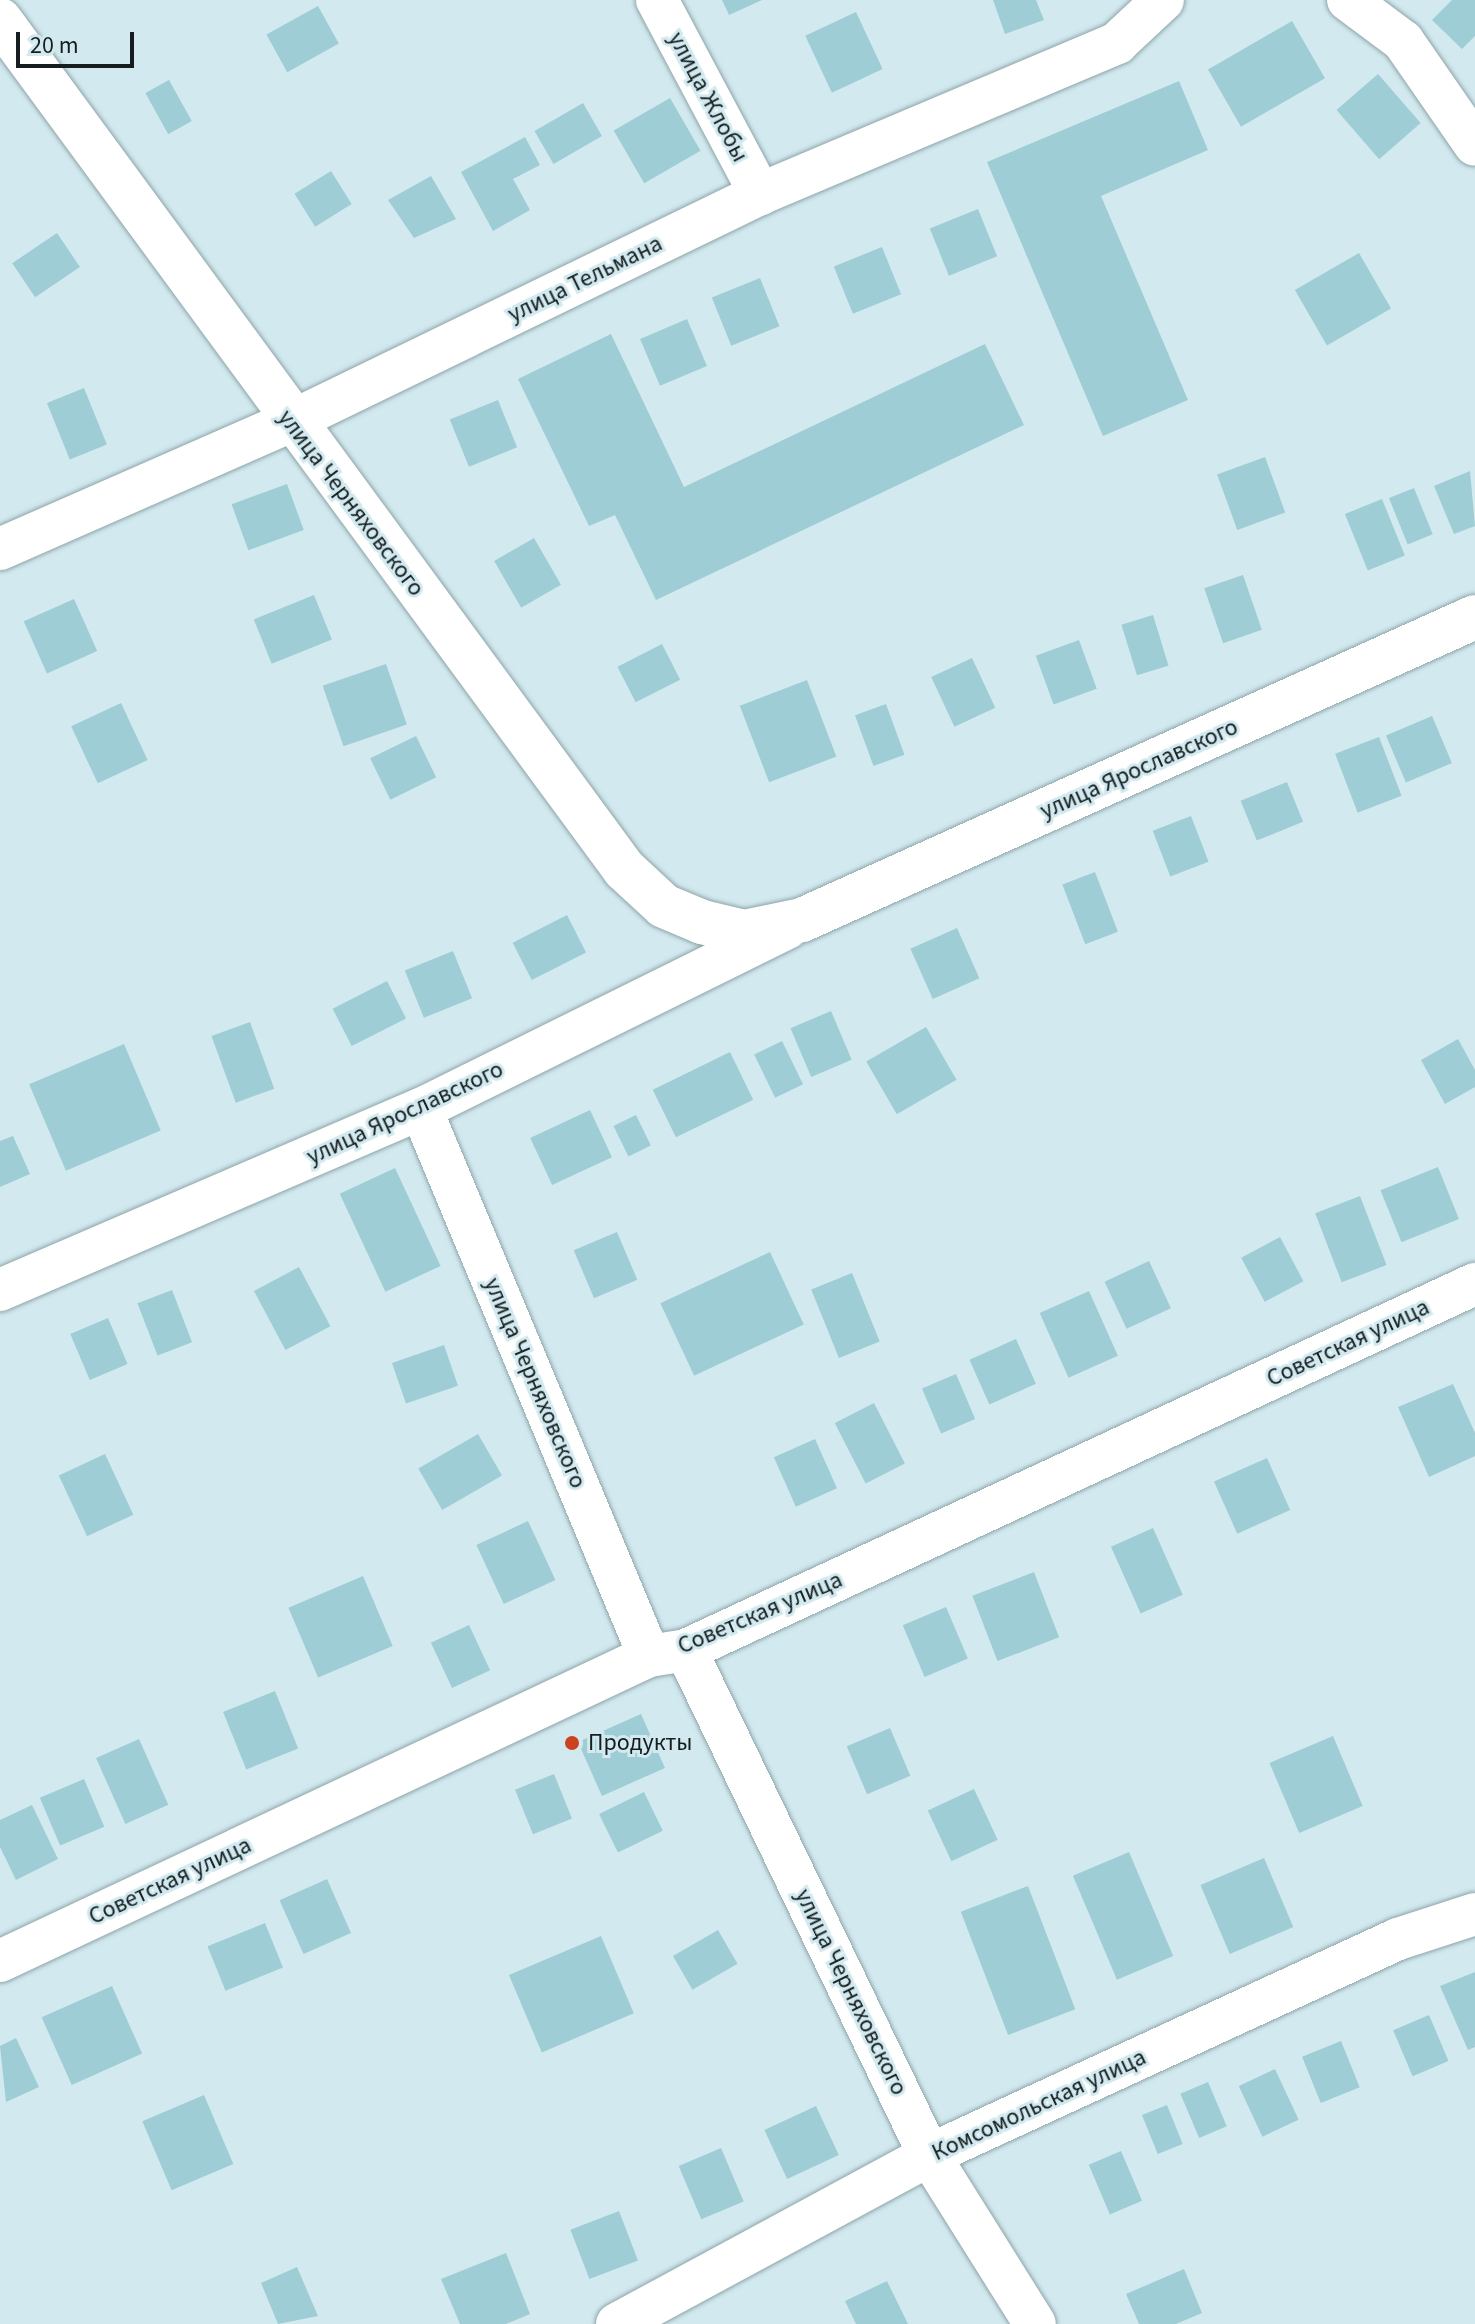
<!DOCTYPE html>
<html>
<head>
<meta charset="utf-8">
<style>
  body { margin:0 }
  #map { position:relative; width:1475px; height:2324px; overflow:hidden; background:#d2eaef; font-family:"Source Sans 3",sans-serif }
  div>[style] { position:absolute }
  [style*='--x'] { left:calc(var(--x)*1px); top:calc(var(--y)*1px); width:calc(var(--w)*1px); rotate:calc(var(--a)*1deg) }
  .building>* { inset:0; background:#9ecdd6; transform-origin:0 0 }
  .roads { filter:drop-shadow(0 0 2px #8ea4a9) drop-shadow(0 0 2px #8ea4a9) }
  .minor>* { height:42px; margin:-21px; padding:0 21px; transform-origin:21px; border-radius:21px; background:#fff }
  .tertiary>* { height:44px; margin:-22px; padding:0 22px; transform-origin:22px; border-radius:22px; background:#fff }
  .dots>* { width:22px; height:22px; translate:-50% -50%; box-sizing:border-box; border:4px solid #d2eaef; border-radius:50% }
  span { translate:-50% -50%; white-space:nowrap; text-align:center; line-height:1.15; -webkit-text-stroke:6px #d2eaef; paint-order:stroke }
  .street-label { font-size:24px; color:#151d1f }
  .poi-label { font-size:24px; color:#151d1f }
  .left { translate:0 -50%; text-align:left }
  .scale { position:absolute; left:16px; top:32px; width:118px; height:36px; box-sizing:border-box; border:4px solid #151d1f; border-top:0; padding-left:10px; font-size:24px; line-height:28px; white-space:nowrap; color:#151d1f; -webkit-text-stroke:6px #d2eaef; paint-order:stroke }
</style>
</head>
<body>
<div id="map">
  <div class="building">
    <i style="clip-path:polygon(722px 0,762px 0,729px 15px)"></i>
    <i style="clip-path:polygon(993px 0,1036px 0,1044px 20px,1005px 34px)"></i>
    <i style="clip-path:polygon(1452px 0,1475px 0,1475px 36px,1462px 49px,1432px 20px)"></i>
    <i style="left:318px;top:6px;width:43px;height:59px;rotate:61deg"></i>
    <i style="left:856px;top:12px;width:63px;height:56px;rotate:65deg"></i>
    <i style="left:1292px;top:21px;width:66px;height:97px;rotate:60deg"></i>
    <i style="left:1378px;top:74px;width:65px;height:55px;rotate:49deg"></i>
    <i style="left:169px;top:80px;width:47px;height:27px;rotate:61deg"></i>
    <i style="clip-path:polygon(1179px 81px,1208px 150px,1101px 196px,1188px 400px,1103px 436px,987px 162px)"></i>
    <i style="left:670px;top:98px;width:61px;height:65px;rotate:60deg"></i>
    <i style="left:583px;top:103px;width:38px;height:56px;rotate:60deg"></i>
    <i style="clip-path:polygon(525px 137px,540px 165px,513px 179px,530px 210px,493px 231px,461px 172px)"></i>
    <i style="left:331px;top:171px;width:39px;height:43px;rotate:58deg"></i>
    <i style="clip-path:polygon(431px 176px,456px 219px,414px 238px,388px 200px)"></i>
    <i style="left:978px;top:209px;width:51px;height:52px;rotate:68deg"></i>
    <i style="left:57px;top:233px;width:41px;height:54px;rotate:56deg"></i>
    <i style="left:882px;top:247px;width:51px;height:52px;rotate:68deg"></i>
    <i style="left:1359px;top:253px;width:64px;height:74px;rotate:60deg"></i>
    <i style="left:760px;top:278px;width:52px;height:52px;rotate:68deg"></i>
    <i style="left:687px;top:319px;width:51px;height:51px;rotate:67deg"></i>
    <i style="clip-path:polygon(611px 334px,684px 487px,985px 344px,1024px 425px,656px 600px,615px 515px,589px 526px,518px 379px)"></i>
    <i style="left:84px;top:388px;width:61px;height:40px;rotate:68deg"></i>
    <i style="left:498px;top:400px;width:51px;height:52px;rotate:68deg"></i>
    <i style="left:1265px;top:457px;width:59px;height:51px;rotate:70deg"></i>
    <i style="clip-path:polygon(1470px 471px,1475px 526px,1454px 534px,1434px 486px)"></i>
    <i style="left:287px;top:484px;width:49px;height:59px;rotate:70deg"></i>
    <i style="left:1414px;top:488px;width:50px;height:27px;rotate:68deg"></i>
    <i style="left:1382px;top:499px;width:61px;height:40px;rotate:68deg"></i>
    <i style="left:534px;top:538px;width:54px;height:46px;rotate:60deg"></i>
    <i style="left:1243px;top:575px;width:58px;height:41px;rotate:71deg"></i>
    <i style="left:314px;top:595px;width:48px;height:65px;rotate:68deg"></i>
    <i style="left:74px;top:599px;width:57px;height:55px;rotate:66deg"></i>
    <i style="left:1153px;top:615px;width:53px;height:33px;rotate:73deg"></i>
    <i style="left:1079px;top:640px;width:52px;height:46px;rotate:70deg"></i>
    <i style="left:662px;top:644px;width:40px;height:50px;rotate:63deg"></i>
    <i style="left:972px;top:658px;width:55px;height:45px;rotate:65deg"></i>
    <i style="left:386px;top:664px;width:64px;height:67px;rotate:71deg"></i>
    <i style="left:807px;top:680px;width:82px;height:72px;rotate:69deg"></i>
    <i style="left:121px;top:703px;width:63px;height:55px;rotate:65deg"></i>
    <i style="left:886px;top:704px;width:54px;height:33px;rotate:70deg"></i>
    <i style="left:1432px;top:716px;width:51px;height:50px;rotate:67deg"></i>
    <i style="left:416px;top:736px;width:46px;height:51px;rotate:64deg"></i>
    <i style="left:1379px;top:737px;width:63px;height:47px;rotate:69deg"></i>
    <i style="left:1287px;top:782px;width:43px;height:50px;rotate:68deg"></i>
    <i style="left:1191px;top:816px;width:49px;height:41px;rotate:69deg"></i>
    <i style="left:1095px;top:872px;width:64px;height:35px;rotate:69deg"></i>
    <i style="left:567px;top:915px;width:42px;height:61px;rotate:63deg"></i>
    <i style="left:957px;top:928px;width:55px;height:51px;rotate:66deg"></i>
    <i style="left:453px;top:951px;width:51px;height:52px;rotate:68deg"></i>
    <i style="left:387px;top:981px;width:42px;height:61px;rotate:63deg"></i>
    <i style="left:831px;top:1011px;width:53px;height:44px;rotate:67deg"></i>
    <i style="left:250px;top:1022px;width:71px;height:41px;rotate:70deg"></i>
    <i style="left:926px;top:1027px;width:61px;height:69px;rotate:60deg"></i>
    <i style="clip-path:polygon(1458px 1039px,1475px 1070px,1475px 1087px,1445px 1104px,1421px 1060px)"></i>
    <i style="left:782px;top:1041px;width:48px;height:31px;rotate:64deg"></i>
    <i style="left:124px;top:1044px;width:94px;height:103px;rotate:67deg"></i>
    <i style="left:730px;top:1052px;width:53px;height:86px;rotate:64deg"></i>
    <i style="left:590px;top:1110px;width:52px;height:66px;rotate:65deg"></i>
    <i style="left:636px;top:1115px;width:34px;height:25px;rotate:64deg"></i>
    <i style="clip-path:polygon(13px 1136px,30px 1174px,0 1187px,0 1141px)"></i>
    <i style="left:1438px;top:1167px;width:56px;height:62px;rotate:68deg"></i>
    <i style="left:395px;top:1168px;width:108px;height:61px;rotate:65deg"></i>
    <i style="left:1360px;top:1196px;width:74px;height:48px;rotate:69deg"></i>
    <i style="left:617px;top:1232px;width:52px;height:47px;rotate:67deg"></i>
    <i style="left:1280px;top:1237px;width:50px;height:44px;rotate:62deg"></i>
    <i style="left:770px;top:1252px;width:80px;height:121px;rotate:65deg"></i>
    <i style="left:1149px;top:1261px;width:52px;height:49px;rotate:65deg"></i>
    <i style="left:299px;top:1267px;width:67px;height:51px;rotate:62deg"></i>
    <i style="left:852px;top:1273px;width:74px;height:44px;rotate:68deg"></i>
    <i style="left:172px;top:1290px;width:56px;height:37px;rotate:69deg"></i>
    <i style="left:1089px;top:1291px;width:71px;height:54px;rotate:66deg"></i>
    <i style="left:108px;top:1318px;width:50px;height:41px;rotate:67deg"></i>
    <i style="left:1016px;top:1339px;width:49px;height:51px;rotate:66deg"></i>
    <i style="left:444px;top:1345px;width:43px;height:55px;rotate:71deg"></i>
    <i style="left:956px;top:1374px;width:49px;height:37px;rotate:67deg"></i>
    <i style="clip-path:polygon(1453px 1384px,1475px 1433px,1475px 1456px,1429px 1477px,1398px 1407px)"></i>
    <i style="left:874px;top:1403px;width:68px;height:44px;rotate:63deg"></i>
    <i style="left:478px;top:1434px;width:48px;height:69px;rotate:60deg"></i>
    <i style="left:815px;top:1439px;width:54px;height:45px;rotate:66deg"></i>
    <i style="left:105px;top:1454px;width:67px;height:51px;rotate:65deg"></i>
    <i style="left:1267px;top:1458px;width:57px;height:58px;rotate:66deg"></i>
    <i style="left:528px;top:1521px;width:65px;height:57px;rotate:65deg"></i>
    <i style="left:1153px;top:1528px;width:73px;height:46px;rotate:66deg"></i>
    <i style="left:1034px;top:1572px;width:70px;height:66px;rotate:69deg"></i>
    <i style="left:363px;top:1576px;width:76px;height:81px;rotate:67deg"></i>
    <i style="left:946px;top:1607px;width:56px;height:47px;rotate:67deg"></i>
    <i style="left:469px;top:1625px;width:50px;height:42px;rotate:65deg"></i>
    <i style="left:275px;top:1691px;width:62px;height:56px;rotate:68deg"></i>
    <i style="left:641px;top:1714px;width:59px;height:69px;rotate:66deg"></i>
    <i style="left:890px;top:1728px;width:52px;height:47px;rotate:67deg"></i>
    <i style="left:1333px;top:1736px;width:76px;height:69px;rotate:67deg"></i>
    <i style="left:139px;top:1739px;width:72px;height:47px;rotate:66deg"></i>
    <i style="left:554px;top:1774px;width:48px;height:42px;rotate:68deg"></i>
    <i style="left:84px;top:1779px;width:52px;height:48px;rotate:67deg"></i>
    <i style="left:974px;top:1789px;width:56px;height:51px;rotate:65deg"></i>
    <i style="left:644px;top:1792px;width:43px;height:50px;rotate:64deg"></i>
    <i style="clip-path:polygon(32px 1805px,58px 1859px,16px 1880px,0 1847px,0 1820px)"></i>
    <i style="left:1129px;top:1852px;width:113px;height:61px;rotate:67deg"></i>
    <i style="left:1264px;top:1858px;width:75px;height:69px;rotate:67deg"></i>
    <i style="left:327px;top:1879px;width:59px;height:52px;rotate:66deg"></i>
    <i style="left:1028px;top:1886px;width:132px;height:72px;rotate:69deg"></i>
    <i style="left:265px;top:1923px;width:48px;height:62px;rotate:68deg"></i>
    <i style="left:718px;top:1930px;width:39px;height:52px;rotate:60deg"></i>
    <i style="left:601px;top:1936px;width:84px;height:100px;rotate:67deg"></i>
    <i style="clip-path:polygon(1475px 1972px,1475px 2047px,1468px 2050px,1440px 1986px)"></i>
    <i style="left:112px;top:1986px;width:74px;height:77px;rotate:66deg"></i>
    <i style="left:1429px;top:2015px;width:50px;height:39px;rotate:67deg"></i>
    <i style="clip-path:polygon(16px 2038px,39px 2087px,6px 2102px,0 2046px)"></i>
    <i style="left:1341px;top:2041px;width:50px;height:42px;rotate:68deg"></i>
    <i style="left:1275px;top:2069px;width:56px;height:40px;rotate:65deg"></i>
    <i style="left:1208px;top:2082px;width:48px;height:30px;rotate:67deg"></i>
    <i style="left:204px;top:2095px;width:75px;height:67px;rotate:67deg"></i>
    <i style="left:1167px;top:2105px;width:42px;height:27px;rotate:68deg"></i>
    <i style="left:816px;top:2106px;width:54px;height:57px;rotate:65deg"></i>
    <i style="left:721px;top:2148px;width:58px;height:46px;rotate:67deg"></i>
    <i style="left:1121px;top:2151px;width:54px;height:35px;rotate:67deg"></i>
    <i style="left:619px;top:2211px;width:53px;height:52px;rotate:69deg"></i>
    <i style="clip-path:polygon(506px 2253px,530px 2314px,506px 2324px,460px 2324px,441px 2279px)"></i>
    <i style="clip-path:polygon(297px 2267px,318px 2316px,278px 2324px,261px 2283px)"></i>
    <i style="clip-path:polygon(1184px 2269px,1202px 2313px,1176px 2324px,1139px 2324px,1126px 2294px)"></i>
    <i style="clip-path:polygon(887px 2281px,908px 2324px,856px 2324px,845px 2301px)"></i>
  </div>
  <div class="roads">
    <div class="minor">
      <i style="--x:657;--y:0;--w:220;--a:62"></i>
      <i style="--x:1348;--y:0;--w:69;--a:36.7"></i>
      <i style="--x:1403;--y:41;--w:126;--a:55.3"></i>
      <i style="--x:0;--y:549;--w:317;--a:-23.7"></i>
      <i style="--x:290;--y:422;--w:522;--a:-25.88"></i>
      <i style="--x:760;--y:194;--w:388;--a:-22.9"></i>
      <i style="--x:1117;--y:43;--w:63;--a:-43.1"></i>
      <i style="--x:421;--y:1109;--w:593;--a:67.37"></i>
      <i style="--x:0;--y:1290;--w:458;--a:-23.3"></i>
      <i style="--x:421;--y:1109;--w:408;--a:-26.3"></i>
      <i style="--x:686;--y:1650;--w:560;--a:64.3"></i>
      <i style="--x:929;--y:2155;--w:199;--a:57.9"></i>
      <i style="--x:0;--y:1961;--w:717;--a:-25.17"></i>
      <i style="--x:649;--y:1656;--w:37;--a:-9"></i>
      <i style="--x:686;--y:1650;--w:870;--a:-24.89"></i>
      <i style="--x:617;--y:2324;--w:355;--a:-28.4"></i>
      <i style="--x:929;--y:2155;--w:516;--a:-24.73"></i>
      <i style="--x:1398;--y:1939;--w:81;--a:-18"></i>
    </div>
    <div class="tertiary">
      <i style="--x:0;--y:20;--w:1054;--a:53.68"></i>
      <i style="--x:624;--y:869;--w:54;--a:42.8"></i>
      <i style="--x:664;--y:906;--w:41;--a:22.8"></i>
      <i style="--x:702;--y:922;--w:43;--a:13.4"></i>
      <i style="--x:744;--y:932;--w:59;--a:-11.7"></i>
      <i style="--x:802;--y:920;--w:738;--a:-24.24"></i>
    </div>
  </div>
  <div class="dots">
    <i style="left:572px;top:1743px;background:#cc4221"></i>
  </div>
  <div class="street-label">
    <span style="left:708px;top:97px;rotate:62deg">улица Жлобы</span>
    <span style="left:585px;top:279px;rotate:-26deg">улица Тельмана</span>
    <span style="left:351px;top:503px;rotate:53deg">улица Черняховского</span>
    <span style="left:1139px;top:769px;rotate:-24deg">улица Ярославского</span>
    <span style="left:405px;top:1113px;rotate:-25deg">улица Ярославского</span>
    <span style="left:1348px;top:1343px;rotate:-25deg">Советская улица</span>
    <span style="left:535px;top:1383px;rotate:67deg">улица Черняховского</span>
    <span style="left:760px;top:1613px;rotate:-23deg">Советская улица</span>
    <span style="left:170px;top:1881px;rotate:-25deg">Советская улица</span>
    <span style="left:851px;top:1992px;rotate:64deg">улица Черняховского</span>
    <span style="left:1039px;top:2105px;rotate:-25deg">Комсомольская улица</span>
  </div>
  <div class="poi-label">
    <span class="left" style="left:588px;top:1743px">Продукты</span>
  </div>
  <div class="scale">20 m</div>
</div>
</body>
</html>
